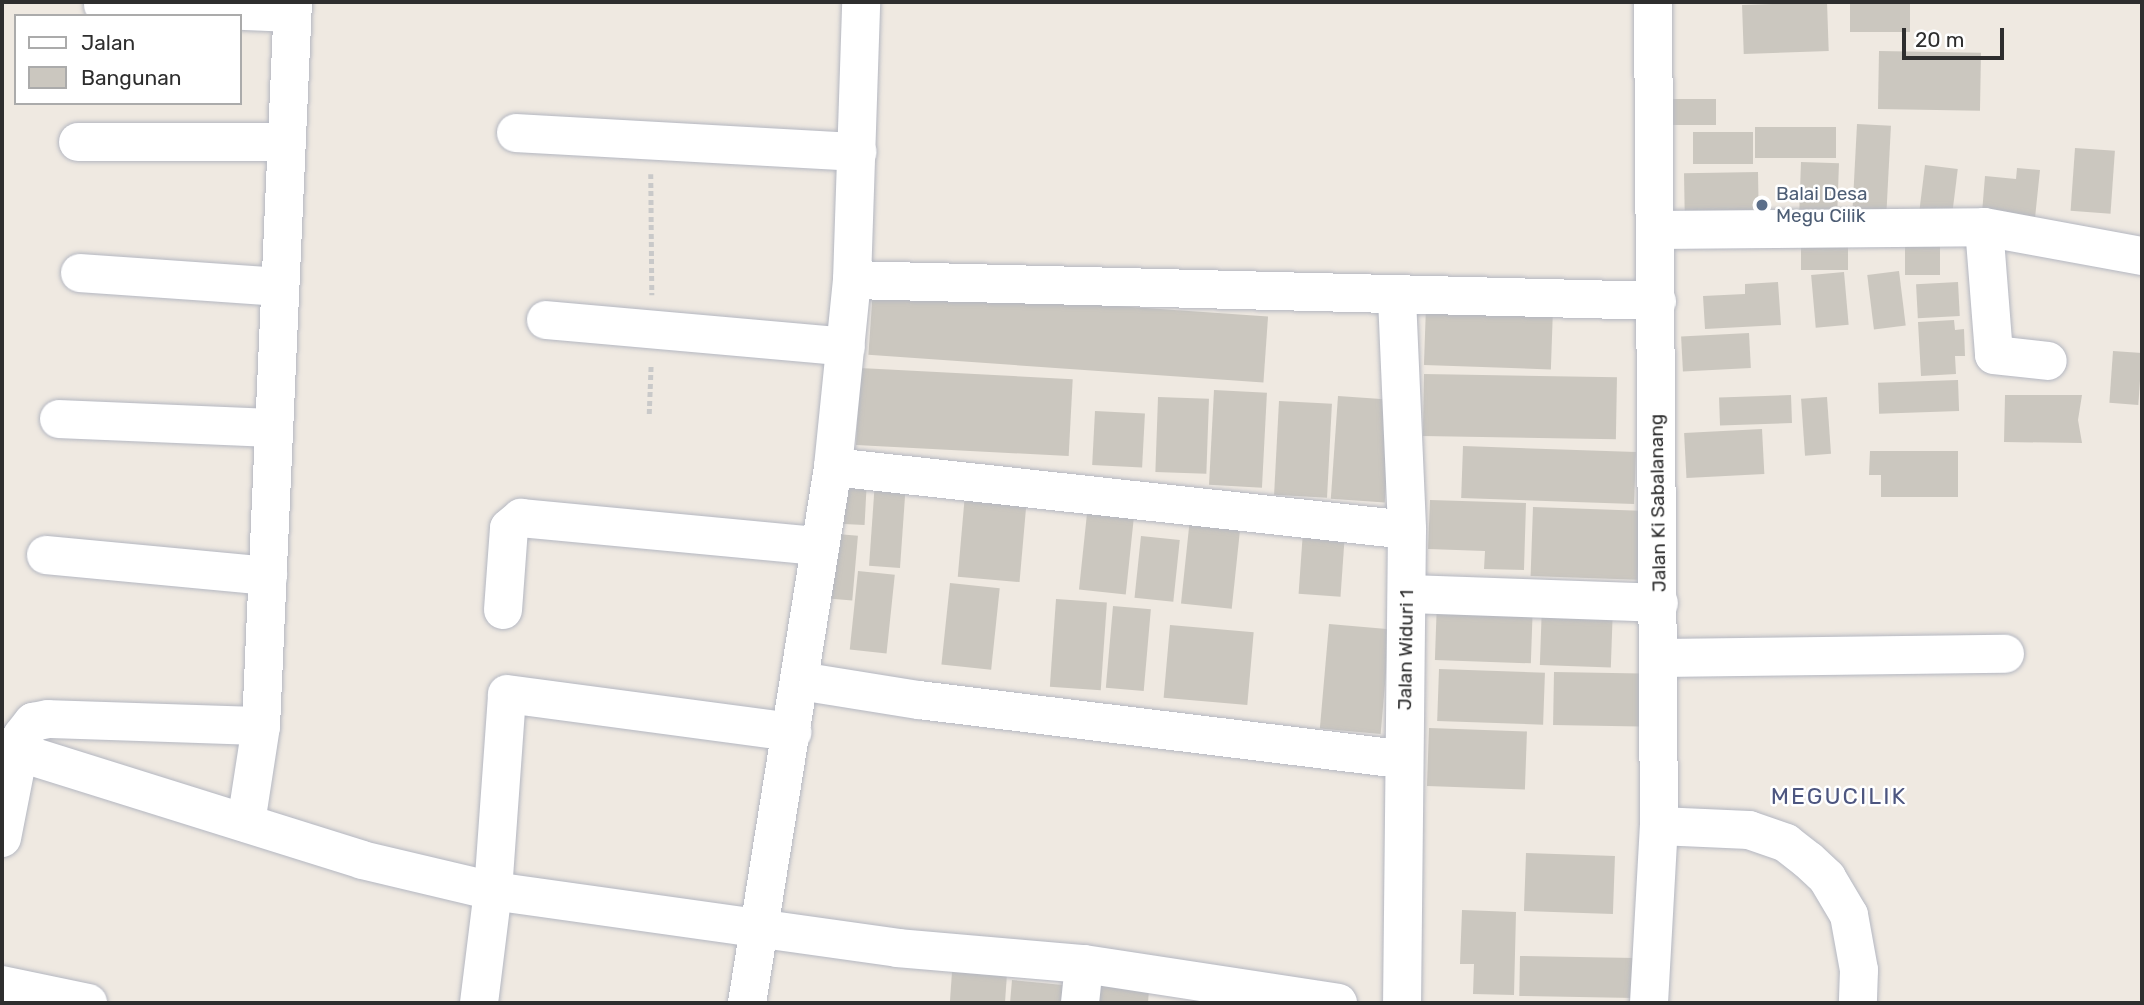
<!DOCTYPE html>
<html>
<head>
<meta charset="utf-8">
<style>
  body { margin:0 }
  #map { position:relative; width:2144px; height:1005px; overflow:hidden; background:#efe9e1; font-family:Rubik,sans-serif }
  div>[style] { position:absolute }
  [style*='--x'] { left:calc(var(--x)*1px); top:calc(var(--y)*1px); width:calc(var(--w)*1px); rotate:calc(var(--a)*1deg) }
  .building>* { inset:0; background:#cbc7bf; transform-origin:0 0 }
  .path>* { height:4.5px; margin-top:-2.25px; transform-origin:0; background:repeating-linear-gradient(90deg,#c9c9c9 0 5px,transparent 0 8.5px) }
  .roads { filter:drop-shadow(0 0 2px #b4b7c1) drop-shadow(0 0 2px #b4b7c1) }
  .minor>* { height:38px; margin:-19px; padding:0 19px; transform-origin:19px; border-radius:19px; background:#fff }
  .dots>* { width:19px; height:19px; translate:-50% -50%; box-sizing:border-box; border:4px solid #fff; border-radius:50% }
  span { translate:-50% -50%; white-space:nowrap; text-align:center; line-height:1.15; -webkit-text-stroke:5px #fff; paint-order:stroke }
  .service-label { font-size:19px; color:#4e5e75 }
  .left { translate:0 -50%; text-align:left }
  .street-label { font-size:19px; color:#2e2e2e }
  .quarter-label { font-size:23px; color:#4d5680; letter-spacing:2px }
  .frame { position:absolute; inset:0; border:4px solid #2e2e2e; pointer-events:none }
  .legend { position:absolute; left:14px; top:14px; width:228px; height:91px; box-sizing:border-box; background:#fff; border:2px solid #ababab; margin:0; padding:9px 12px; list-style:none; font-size:21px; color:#2e2e2e }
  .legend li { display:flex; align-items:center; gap:14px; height:35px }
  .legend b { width:35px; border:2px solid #ababab }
  .scale { position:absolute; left:1902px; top:28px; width:102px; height:32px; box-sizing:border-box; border:4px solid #2e2e2e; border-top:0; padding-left:9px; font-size:21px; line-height:24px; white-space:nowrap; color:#2e2e2e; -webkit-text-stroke:5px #fff; paint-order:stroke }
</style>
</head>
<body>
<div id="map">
  <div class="building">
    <i style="left:1827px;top:2px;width:49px;height:85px;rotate:88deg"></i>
    <i style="left:1850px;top:2px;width:60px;height:30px"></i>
    <i style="left:1879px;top:51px;width:102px;height:58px;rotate:1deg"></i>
    <i style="left:1716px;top:99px;width:26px;height:46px;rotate:90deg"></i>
    <i style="left:1857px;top:124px;width:34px;height:85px;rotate:3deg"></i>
    <i style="left:1836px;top:127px;width:31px;height:81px;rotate:90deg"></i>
    <i style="left:1753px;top:132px;width:32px;height:60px;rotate:90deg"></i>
    <i style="left:2075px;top:148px;width:40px;height:63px;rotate:4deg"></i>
    <i style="left:1801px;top:162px;width:38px;height:56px;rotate:2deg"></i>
    <i style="left:1925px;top:165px;width:33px;height:47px;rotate:7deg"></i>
    <i style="clip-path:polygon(2017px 168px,2040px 170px,2035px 218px,1982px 213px,1985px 176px,2016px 179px)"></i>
    <i style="left:1758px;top:172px;width:47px;height:74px;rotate:89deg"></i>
    <i style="left:1905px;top:229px;width:35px;height:46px"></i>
    <i style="left:1801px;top:230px;width:47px;height:40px"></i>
    <i style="left:1899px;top:271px;width:55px;height:32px;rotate:83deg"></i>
    <i style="left:1844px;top:272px;width:53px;height:33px;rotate:85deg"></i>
    <i style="clip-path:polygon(1778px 282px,1781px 325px,1705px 329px,1703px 296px,1745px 294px,1745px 284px)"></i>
    <i style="left:1958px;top:282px;width:34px;height:42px;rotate:87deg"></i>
    <i style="left:873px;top:289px;width:396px;height:66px;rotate:4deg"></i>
    <i style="left:1426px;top:306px;width:127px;height:59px;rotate:2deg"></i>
    <i style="clip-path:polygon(1954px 320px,1955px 330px,1964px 329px,1965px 356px,1955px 356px,1956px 374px,1921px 376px,1918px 322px)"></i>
    <i style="left:1749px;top:333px;width:35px;height:68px;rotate:87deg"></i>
    <i style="left:2113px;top:351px;width:29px;height:52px;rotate:4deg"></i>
    <i style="left:860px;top:368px;width:213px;height:77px;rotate:3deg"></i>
    <i style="left:1424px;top:374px;width:193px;height:62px;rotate:1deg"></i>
    <i style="left:1958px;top:380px;width:31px;height:80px;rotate:88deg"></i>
    <i style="left:1214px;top:390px;width:53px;height:95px;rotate:3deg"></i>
    <i style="left:1791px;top:395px;width:28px;height:72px;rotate:88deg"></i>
    <i style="clip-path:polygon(2005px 395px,2082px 395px,2078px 420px,2082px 443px,2004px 442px)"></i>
    <i style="left:1338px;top:396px;width:54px;height:103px;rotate:4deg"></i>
    <i style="left:1158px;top:397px;width:51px;height:75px;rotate:2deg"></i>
    <i style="left:1827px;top:397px;width:57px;height:26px;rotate:86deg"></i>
    <i style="left:1279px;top:401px;width:53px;height:94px;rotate:3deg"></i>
    <i style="left:1095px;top:411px;width:50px;height:54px;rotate:3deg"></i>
    <i style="left:1762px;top:429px;width:45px;height:78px;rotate:87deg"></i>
    <i style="left:1463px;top:446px;width:173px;height:52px;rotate:2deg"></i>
    <i style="clip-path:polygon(1870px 451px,1958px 451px,1958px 497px,1881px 497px,1881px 475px,1869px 475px)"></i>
    <i style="left:846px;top:478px;width:21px;height:46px;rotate:3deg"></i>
    <i style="left:875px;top:481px;width:31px;height:85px;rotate:4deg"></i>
    <i style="left:965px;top:494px;width:62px;height:83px;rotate:5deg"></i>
    <i style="clip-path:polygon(1430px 500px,1526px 503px,1524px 570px,1484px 569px,1485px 551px,1428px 549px)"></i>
    <i style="left:1088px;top:504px;width:47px;height:86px;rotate:6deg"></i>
    <i style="left:1533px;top:507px;width:107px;height:69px;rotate:2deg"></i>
    <i style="left:1190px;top:518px;width:51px;height:86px;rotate:6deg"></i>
    <i style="left:1303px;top:531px;width:42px;height:63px;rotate:4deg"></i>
    <i style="left:837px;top:534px;width:21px;height:65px;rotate:5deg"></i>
    <i style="left:1141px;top:536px;width:39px;height:62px;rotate:6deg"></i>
    <i style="left:858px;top:571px;width:37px;height:79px;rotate:6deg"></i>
    <i style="left:950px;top:583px;width:50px;height:82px;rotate:6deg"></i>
    <i style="left:1056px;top:599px;width:51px;height:88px;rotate:4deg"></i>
    <i style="left:1437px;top:600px;width:96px;height:60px;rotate:2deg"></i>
    <i style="left:1542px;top:604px;width:71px;height:61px;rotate:2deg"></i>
    <i style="left:1113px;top:606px;width:38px;height:82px;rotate:5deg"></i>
    <i style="left:1329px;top:624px;width:61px;height:105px;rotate:5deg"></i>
    <i style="left:1170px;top:625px;width:84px;height:73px;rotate:5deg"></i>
    <i style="left:1439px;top:669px;width:106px;height:52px;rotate:2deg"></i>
    <i style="left:1554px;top:672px;width:87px;height:53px;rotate:1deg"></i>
    <i style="left:1429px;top:728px;width:98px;height:58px;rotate:2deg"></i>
    <i style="left:1526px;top:853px;width:89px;height:58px;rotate:2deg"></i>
    <i style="clip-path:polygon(1462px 910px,1516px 912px,1514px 995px,1473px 994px,1474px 964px,1460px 964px)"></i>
    <i style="left:1520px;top:956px;width:115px;height:40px;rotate:1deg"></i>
    <i style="left:952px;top:972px;width:55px;height:31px;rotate:4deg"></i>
    <i style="clip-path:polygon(1012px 980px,1063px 985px,1062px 1003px,1010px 1003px)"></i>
    <i style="clip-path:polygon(1094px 985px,1149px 990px,1148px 1003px,1092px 1003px)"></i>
  </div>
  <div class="path">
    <i style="--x:651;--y:174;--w:121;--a:89.5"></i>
    <i style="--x:649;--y:414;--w:51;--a:-87.8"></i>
  </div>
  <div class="roads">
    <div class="minor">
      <i style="--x:103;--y:5;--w:189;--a:2.4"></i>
      <i style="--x:516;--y:133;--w:342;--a:3.2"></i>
      <i style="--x:78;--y:142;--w:207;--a:0"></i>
      <i style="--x:1984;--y:227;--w:128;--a:85.5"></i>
      <i style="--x:1994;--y:355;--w:54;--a:6.3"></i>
      <i style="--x:1656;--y:230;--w:328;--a:-0.5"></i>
      <i style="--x:1984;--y:227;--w:161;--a:10.4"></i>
      <i style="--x:80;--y:273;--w:200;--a:4"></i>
      <i style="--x:852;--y:280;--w:805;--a:1.49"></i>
      <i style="--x:1397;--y:298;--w:232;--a:87.5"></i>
      <i style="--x:1407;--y:530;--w:473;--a:90.6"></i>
      <i style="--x:546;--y:320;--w:301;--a:5.1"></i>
      <i style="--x:59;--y:419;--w:212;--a:2.4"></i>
      <i style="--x:833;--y:467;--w:577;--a:6.26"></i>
      <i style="--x:46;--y:555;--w:223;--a:5.4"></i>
      <i style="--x:1407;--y:594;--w:252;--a:2"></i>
      <i style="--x:503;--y:610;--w:82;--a:-85.8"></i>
      <i style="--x:509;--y:528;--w:16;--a:-40"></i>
      <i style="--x:521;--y:518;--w:298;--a:5.4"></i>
      <i style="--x:1660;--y:658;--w:345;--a:-0.7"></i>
      <i style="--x:800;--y:681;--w:121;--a:9.1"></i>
      <i style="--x:919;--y:700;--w:488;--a:7"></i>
      <i style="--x:2;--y:747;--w:377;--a:17.4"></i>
      <i style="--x:362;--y:860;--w:135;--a:13.3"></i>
      <i style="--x:493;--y:891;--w:408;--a:8"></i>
      <i style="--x:897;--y:948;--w:188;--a:4.9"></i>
      <i style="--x:1084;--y:964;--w:257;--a:8.7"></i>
      <i style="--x:246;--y:823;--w:98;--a:-81.2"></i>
      <i style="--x:261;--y:726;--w:725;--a:-87.47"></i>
      <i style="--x:1659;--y:826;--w:90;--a:2.5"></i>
      <i style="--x:1749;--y:830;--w:39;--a:19"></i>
      <i style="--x:1786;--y:843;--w:28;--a:38"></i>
      <i style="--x:1808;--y:860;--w:26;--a:43"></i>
      <i style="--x:1827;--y:878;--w:43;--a:59.3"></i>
      <i style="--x:1849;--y:915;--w:56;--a:79.7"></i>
      <i style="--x:1859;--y:970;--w:33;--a:92"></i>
      <i style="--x:2;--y:838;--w:104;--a:-78.9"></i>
      <i style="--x:22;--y:736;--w:18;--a:-52"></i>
      <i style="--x:33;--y:722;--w:15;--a:-11"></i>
      <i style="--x:48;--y:719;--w:213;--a:1.9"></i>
      <i style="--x:2;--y:985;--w:88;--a:11.8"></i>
      <i style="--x:479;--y:1003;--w:113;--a:-82.9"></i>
      <i style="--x:493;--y:891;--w:197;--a:-85.9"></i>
      <i style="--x:507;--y:694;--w:288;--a:7.6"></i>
      <i style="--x:747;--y:1003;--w:543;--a:-80.88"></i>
      <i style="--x:833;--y:467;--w:188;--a:-84.2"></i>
      <i style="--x:852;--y:280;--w:278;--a:-88.1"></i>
      <i style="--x:1080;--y:1003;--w:39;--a:-84"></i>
      <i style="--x:1649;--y:1003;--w:177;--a:-86.8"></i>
      <i style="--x:1659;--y:826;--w:824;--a:-90.42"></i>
    </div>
  </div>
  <div class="dots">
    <i style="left:1762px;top:205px;background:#5c6f8a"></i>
  </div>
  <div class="service-label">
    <span class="left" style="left:1776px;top:205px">Balai Desa<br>Megu Cilik</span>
  </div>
  <div class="street-label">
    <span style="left:1658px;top:503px;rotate:-91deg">Jalan Ki Sabalanang</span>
    <span style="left:1406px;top:650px;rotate:-89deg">Jalan Widuri 1</span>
  </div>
  <div class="quarter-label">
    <span style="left:1839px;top:796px">MEGUCILIK</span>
  </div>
  <div class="frame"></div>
  <ul class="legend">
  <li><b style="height:9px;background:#fff"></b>Jalan</li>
  <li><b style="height:19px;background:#cbc7bf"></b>Bangunan</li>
  </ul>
  <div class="scale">20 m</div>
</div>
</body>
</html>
